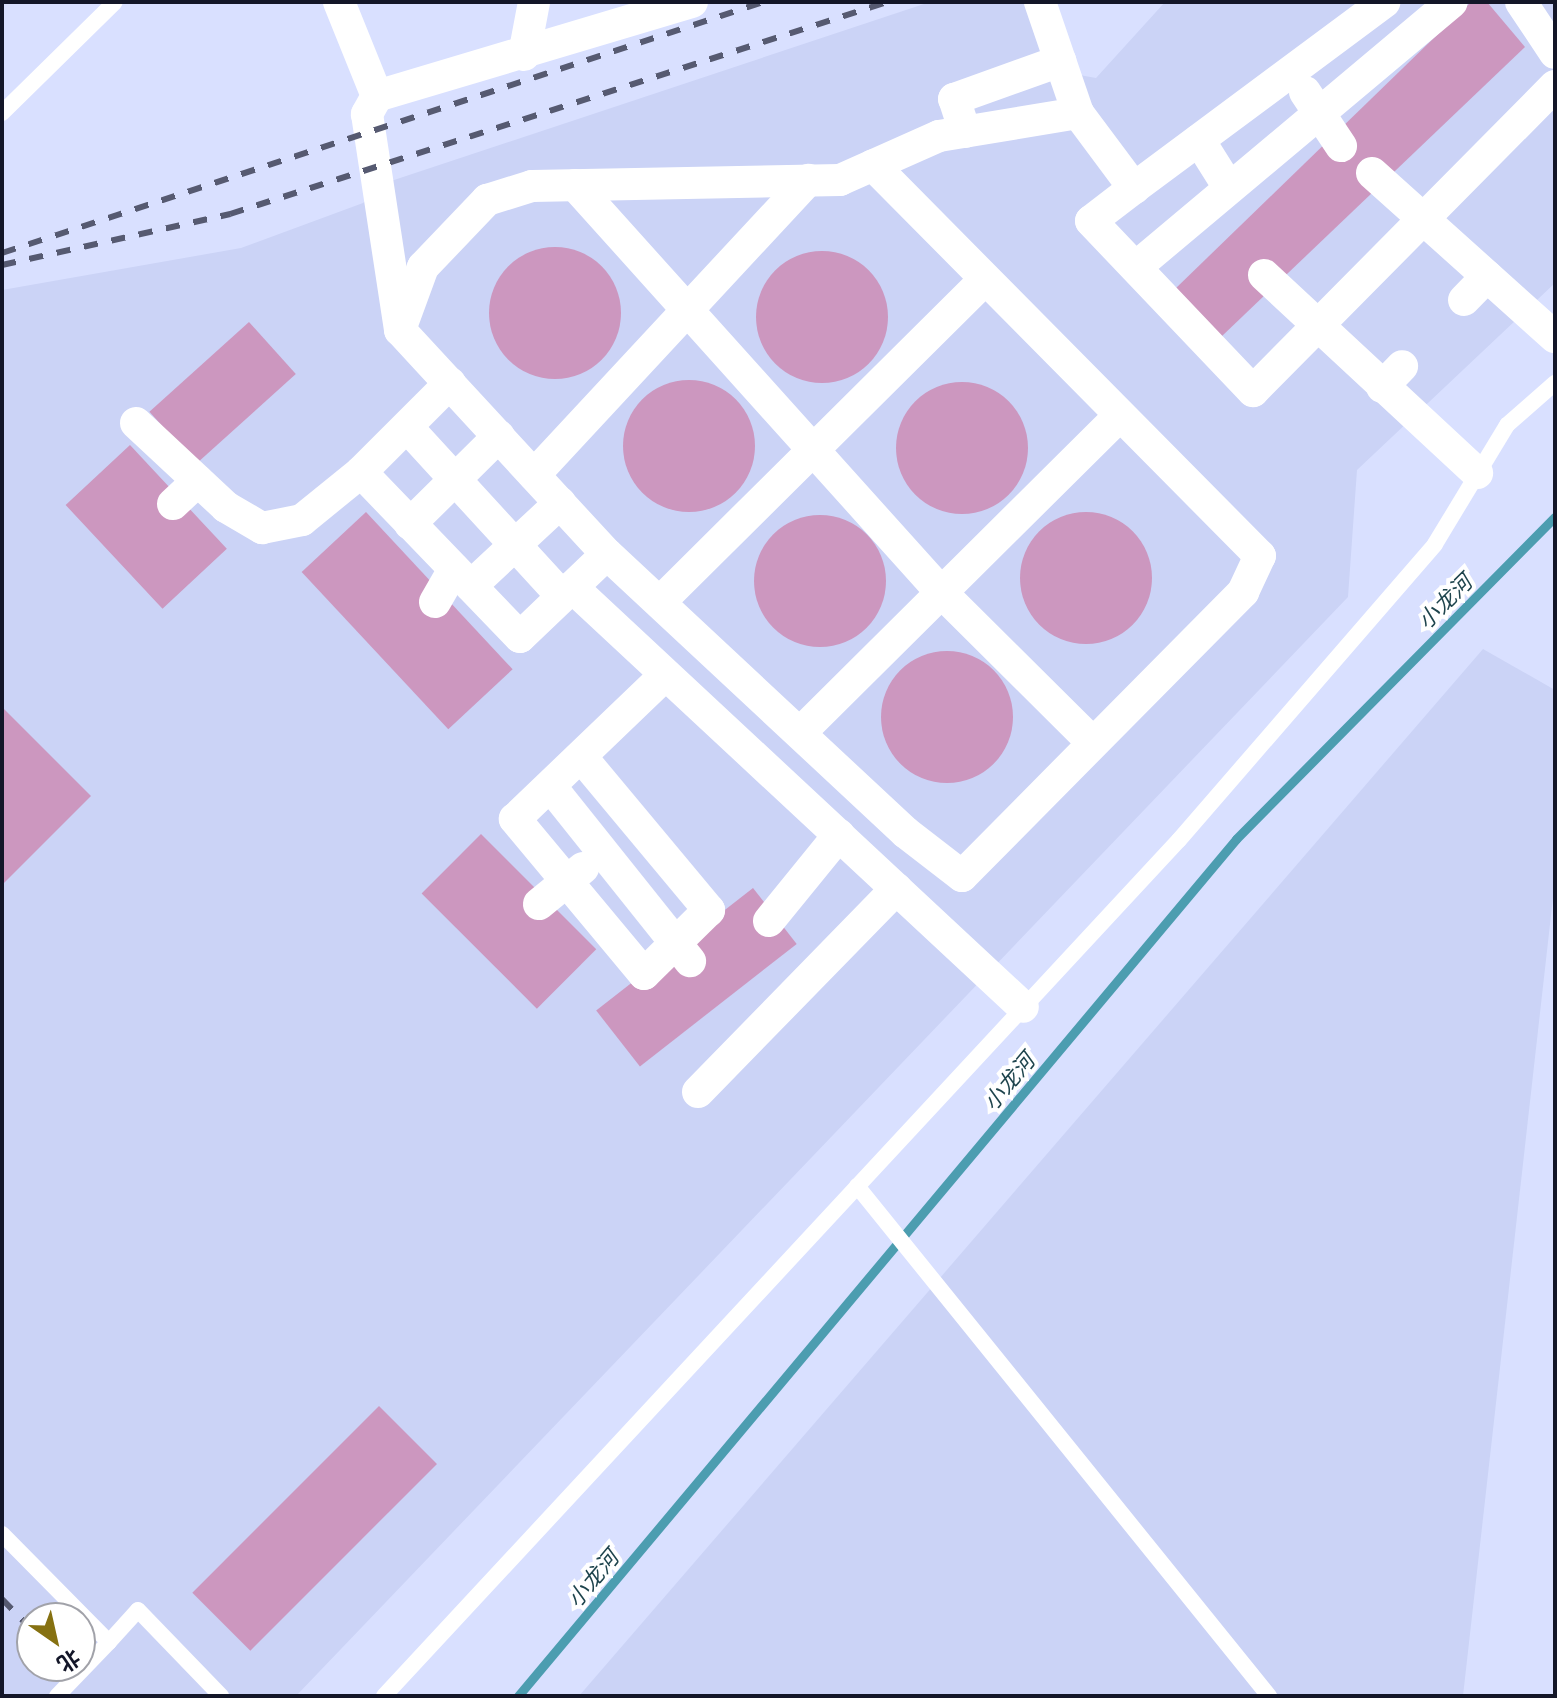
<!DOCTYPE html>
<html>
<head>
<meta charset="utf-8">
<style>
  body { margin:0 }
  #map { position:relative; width:1557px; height:1698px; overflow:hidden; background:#d9e0ff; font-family:"Fira Sans Condensed","Noto Sans SC",sans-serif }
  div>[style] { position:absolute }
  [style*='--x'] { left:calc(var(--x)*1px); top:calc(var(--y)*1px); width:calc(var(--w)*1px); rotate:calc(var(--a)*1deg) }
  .built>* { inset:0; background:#cbd3f6 }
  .stream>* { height:9px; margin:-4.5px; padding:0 4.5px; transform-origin:4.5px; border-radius:4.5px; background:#4c9db0 }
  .building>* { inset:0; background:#cc97bf; transform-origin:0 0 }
  .round { border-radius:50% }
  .service>* { height:16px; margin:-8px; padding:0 8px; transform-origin:8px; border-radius:8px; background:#fff }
  .minor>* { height:32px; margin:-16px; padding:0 16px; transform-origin:16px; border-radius:16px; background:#fff }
  .rail>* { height:6px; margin-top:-3px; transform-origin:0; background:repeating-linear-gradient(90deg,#565a71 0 14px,transparent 0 28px) }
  span { translate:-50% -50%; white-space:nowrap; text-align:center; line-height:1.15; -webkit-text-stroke:8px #fff; paint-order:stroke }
  .water-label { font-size:22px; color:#1e444d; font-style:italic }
  .frame { position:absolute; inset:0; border:4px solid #131628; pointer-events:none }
  .north { position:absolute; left:16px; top:1602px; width:80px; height:80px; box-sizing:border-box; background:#fff; border:2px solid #a1a2a9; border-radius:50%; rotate:146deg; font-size:22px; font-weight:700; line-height:32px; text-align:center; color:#131628 }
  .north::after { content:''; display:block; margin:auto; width:28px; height:36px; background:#867111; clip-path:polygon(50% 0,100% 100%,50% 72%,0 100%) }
</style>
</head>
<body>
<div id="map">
  <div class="built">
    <i style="clip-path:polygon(evenodd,930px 2px,1048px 2px,1074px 74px,1096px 78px,1165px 2px,1555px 2px,1555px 283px,1357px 470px,1348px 597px,296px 1696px,2px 1696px,2px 290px,241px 248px,363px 203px,385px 183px,930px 2px,32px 1618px,80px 1618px,80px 1666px,32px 1666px,32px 1618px)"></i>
    <i style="clip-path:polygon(1483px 649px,1555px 690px,1555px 880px,1463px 1696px,579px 1696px)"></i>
  </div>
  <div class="stream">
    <i style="--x:518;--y:1696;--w:1118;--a:-50.04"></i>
    <i style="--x:1236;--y:839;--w:453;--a:-45.3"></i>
  </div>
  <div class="building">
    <i style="clip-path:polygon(1471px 2px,1487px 2px,1525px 47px,1221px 337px,1175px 289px)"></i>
    <i class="round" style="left:489px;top:247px;width:132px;height:132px"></i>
    <i class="round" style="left:756px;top:251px;width:132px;height:132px"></i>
    <i style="left:249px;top:322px;width:70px;height:134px;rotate:48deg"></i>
    <i class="round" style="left:623px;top:380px;width:132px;height:132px"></i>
    <i class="round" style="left:896px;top:382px;width:132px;height:132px"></i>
    <i style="left:130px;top:445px;width:142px;height:88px;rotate:47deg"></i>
    <i style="left:366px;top:512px;width:215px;height:88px;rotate:47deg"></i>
    <i class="round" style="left:1020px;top:512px;width:132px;height:132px"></i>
    <i class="round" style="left:754px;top:515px;width:132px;height:132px"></i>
    <i class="round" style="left:881px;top:651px;width:132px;height:132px"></i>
    <i style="clip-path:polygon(2px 707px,91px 796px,2px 885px)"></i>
    <i style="left:481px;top:834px;width:163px;height:84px;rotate:45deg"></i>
    <i style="left:753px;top:888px;width:71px;height:199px;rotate:52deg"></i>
    <i style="left:379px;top:1406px;width:82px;height:264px;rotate:45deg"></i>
  </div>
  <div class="service">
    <i style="--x:2;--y:113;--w:158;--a:-44.5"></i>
    <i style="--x:857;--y:1186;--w:656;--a:51.07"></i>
    <i style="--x:2;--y:1534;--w:152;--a:45.3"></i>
    <i style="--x:109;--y:1642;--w:43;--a:-47.8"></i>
    <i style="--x:138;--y:1610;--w:120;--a:46"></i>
    <i style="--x:57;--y:1696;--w:75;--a:-46.1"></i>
    <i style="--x:384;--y:1696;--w:1168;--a:-47.12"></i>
    <i style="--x:1179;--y:840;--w:391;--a:-49.1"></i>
    <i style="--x:1435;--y:544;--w:139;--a:-58.8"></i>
    <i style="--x:1507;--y:425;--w:64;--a:-41.2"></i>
  </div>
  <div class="minor">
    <i style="--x:339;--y:2;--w:101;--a:68"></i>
    <i style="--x:692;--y:2;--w:329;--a:163.4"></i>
    <i style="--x:377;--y:96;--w:21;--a:119"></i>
    <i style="--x:367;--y:114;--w:219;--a:81.3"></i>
    <i style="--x:400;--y:330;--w:305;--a:47.3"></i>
    <i style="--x:607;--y:554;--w:408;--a:43"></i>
    <i style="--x:905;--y:832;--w:72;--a:37.7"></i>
    <i style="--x:962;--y:876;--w:400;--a:-45.3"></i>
    <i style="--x:1243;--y:592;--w:40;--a:-65"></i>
    <i style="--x:1260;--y:556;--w:550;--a:-134.71"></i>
    <i style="--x:1040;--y:2;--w:117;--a:71.1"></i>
    <i style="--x:1078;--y:113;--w:94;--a:53.3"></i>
    <i style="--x:1134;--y:188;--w:54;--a:142.5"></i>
    <i style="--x:1091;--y:221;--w:235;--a:46.4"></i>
    <i style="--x:1253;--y:391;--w:429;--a:-45.3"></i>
    <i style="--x:1521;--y:2;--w:61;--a:56.3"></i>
    <i style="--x:524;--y:55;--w:54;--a:-79.3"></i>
    <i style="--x:1305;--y:92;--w:65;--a:56.3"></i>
    <i style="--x:965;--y:132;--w:35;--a:-108"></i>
    <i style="--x:954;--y:99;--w:113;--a:-19.7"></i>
    <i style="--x:1199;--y:140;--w:54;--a:57.8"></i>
    <i style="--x:1372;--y:173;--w:246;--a:41.9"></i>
    <i style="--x:575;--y:185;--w:547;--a:48.04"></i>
    <i style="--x:941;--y:592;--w:214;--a:44.8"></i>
    <i style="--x:1134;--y:188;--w:312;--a:-36.6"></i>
    <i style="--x:1136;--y:267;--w:412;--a:-40"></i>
    <i style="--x:1264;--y:275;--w:291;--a:42.9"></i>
    <i style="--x:1464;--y:300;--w:33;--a:-46"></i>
    <i style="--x:401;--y:327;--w:64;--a:-69.9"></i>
    <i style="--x:423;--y:267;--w:93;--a:-46.3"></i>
    <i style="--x:487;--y:200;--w:47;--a:-17.3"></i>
    <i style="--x:532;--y:186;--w:308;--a:-1.1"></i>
    <i style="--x:840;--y:180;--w:108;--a:-24"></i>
    <i style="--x:939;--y:136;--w:141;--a:-9.4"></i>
    <i style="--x:450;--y:383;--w:126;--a:135"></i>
    <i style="--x:361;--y:472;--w:229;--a:46.1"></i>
    <i style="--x:520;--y:637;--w:120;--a:-43.7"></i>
    <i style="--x:1382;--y:387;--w:29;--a:-46"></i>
    <i style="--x:136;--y:423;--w:123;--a:43"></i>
    <i style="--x:226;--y:507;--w:42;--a:30.3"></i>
    <i style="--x:262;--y:528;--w:41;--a:-11.3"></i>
    <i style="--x:302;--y:520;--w:76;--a:-39.1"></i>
    <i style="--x:407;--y:427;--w:229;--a:47.5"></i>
    <i style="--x:534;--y:475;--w:403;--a:-47.1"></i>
    <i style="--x:173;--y:504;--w:34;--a:-43"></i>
    <i style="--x:410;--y:524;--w:125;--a:-44.7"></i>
    <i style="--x:471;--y:586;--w:122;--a:-43"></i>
    <i style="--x:572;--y:587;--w:616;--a:42.96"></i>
    <i style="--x:663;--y:599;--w:453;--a:-44.8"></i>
    <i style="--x:435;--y:602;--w:38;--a:-60"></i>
    <i style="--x:800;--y:733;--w:448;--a:-44.8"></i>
    <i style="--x:583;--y:759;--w:197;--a:50.2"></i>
    <i style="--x:709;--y:910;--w:91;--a:135.4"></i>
    <i style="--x:644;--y:974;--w:202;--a:-129.8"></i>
    <i style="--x:515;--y:819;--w:208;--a:-43.8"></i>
    <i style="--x:551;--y:787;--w:223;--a:51.4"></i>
    <i style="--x:539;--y:904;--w:57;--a:-39.3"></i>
    <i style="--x:769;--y:921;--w:111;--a:-50.9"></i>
    <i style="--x:698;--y:1092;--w:284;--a:-45.7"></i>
  </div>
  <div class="rail">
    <i style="--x:2;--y:253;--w:801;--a:-18.25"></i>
    <i style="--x:2;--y:265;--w:234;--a:-12.6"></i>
    <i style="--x:230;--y:214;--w:690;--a:-17.88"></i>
    <i style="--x:2;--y:1599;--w:43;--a:45.9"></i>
  </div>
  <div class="water-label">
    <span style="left:1445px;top:602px;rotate:-45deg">小龙河</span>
    <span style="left:1009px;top:1082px;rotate:-50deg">小龙河</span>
    <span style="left:593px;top:1579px;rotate:-50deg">小龙河</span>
  </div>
  <div class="frame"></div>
  <div class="north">北</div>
</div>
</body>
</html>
